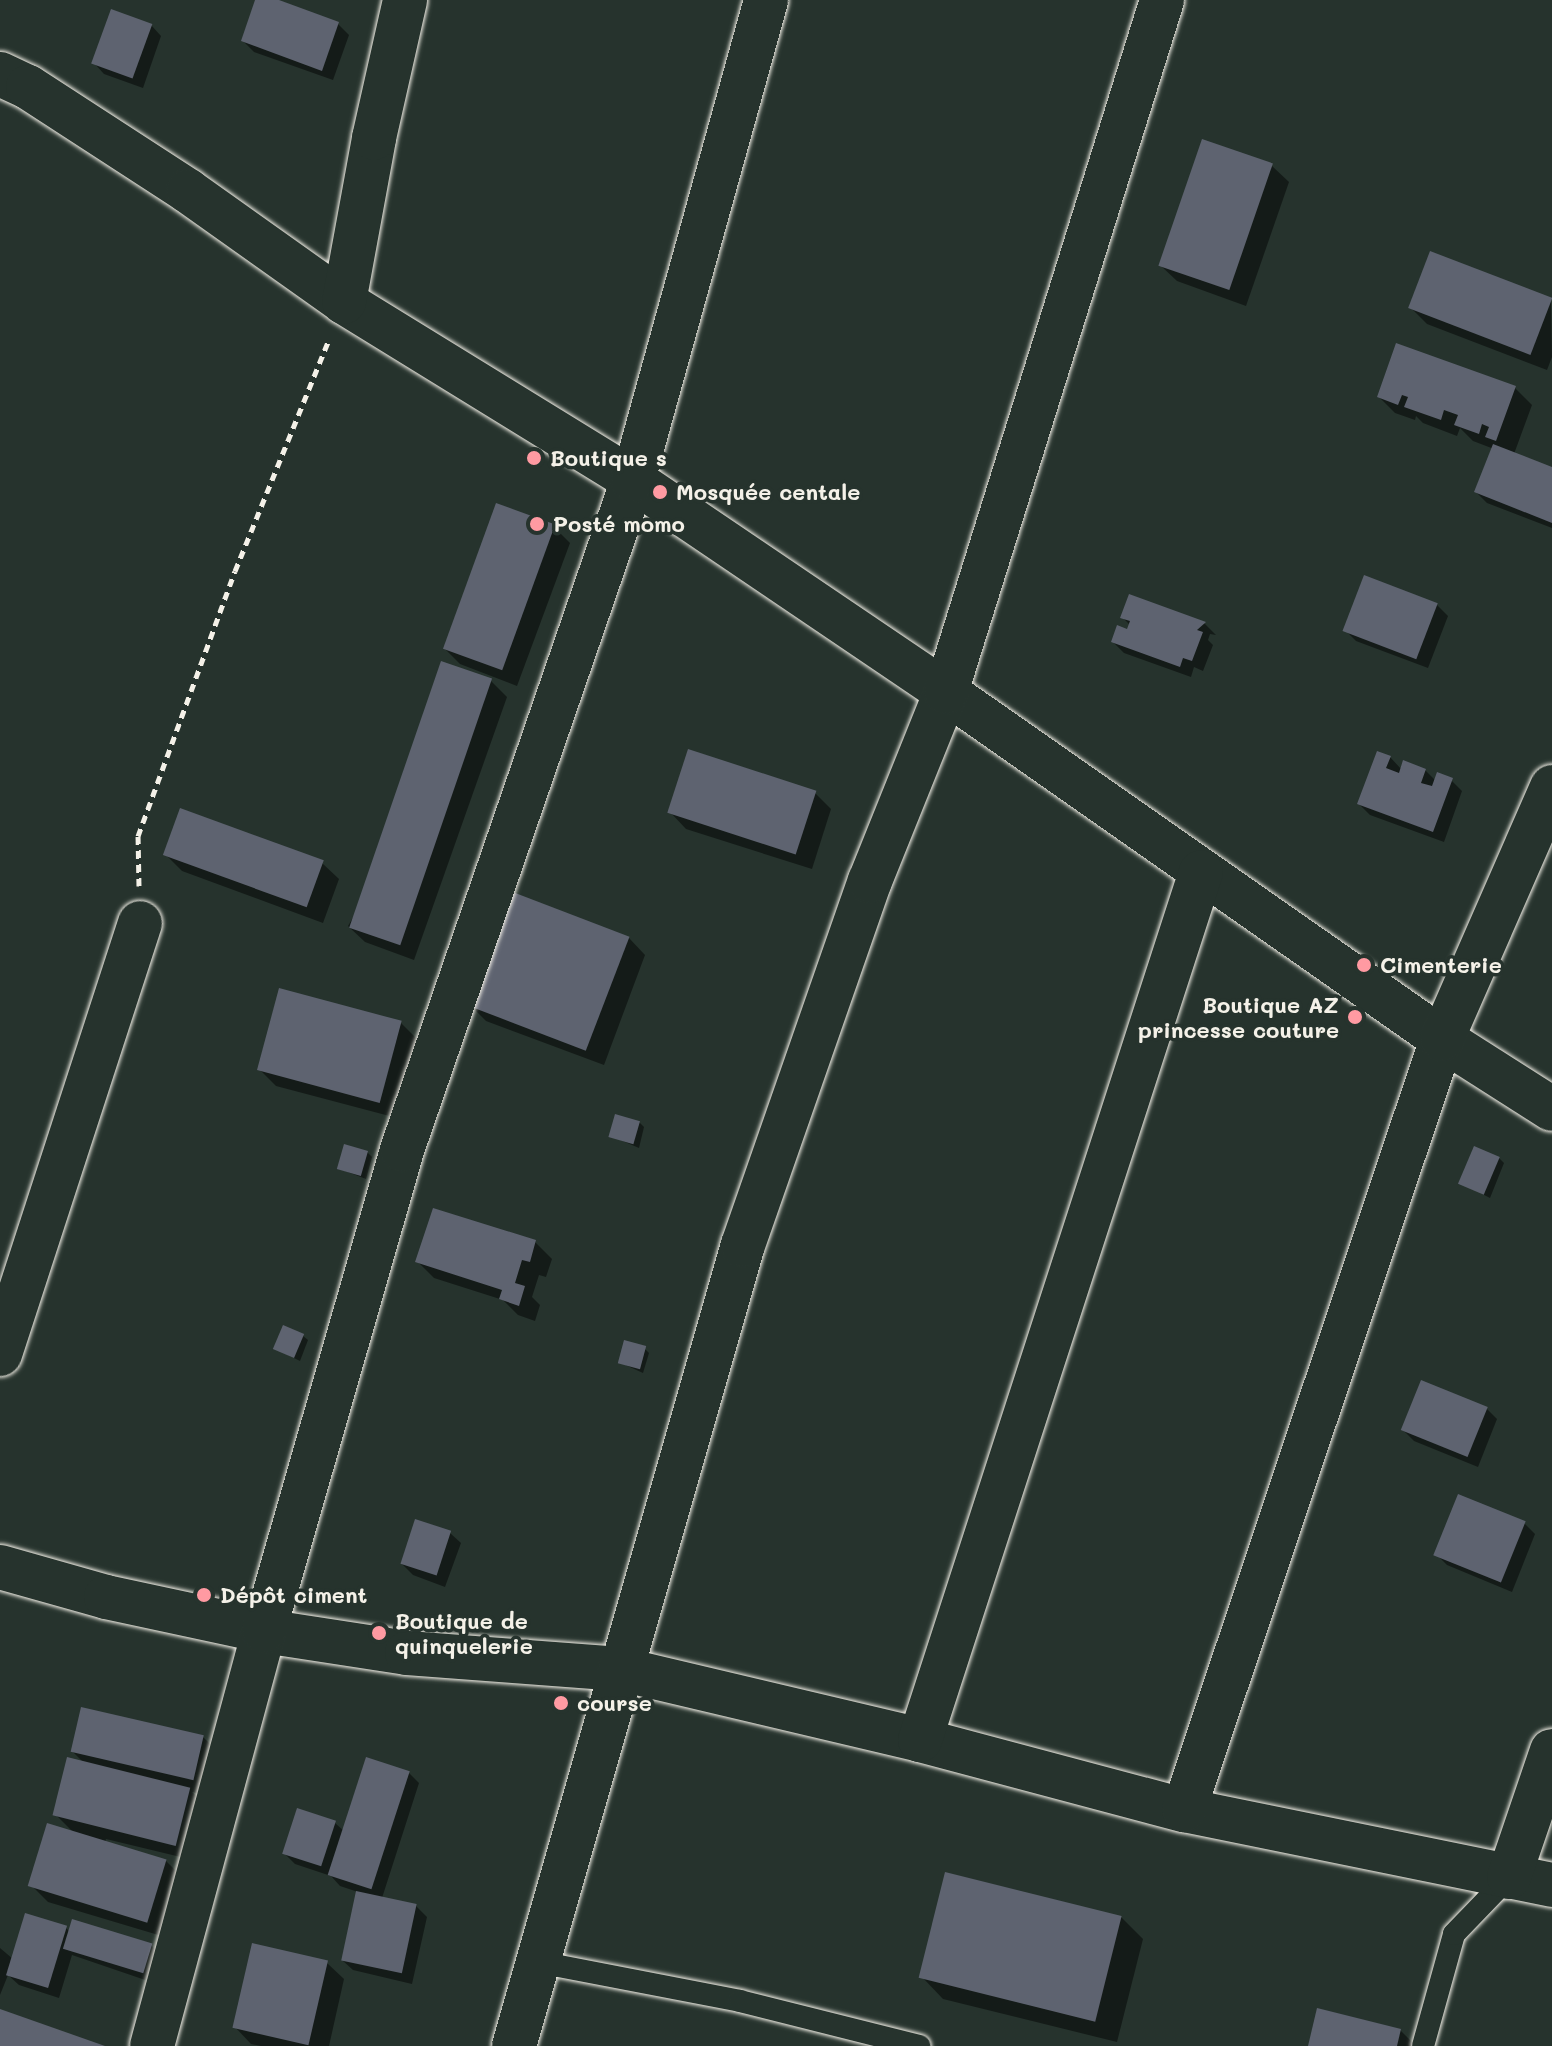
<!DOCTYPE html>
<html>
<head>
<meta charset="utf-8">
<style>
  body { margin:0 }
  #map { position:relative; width:1552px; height:2046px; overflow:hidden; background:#26332d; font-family:Mali,sans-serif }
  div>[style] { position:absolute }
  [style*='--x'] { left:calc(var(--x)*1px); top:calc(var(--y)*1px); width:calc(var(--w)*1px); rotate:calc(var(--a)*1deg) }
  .shadow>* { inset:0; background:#0007 }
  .building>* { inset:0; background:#5e6370; transform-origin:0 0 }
  .path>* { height:5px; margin-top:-2.5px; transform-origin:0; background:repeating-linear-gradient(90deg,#f4f1e8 0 8px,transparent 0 14px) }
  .roads { filter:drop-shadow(0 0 2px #f4f1e8) drop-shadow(0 0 2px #f4f1e8) }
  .lane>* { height:22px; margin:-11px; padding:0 11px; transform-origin:11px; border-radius:11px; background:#26332d }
  .street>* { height:44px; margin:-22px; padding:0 22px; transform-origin:22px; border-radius:22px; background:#26332d }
  .dots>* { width:22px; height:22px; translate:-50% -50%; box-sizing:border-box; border:4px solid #26332d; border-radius:50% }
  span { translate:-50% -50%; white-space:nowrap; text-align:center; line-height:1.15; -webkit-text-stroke:7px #26332d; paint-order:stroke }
  .poi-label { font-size:22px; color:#f4f1e8; font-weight:700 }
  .left { translate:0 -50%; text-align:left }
  .right { translate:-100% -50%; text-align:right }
</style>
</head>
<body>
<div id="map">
  <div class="shadow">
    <i style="clip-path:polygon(257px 0,273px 0,338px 24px,349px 35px,333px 80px,254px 52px,243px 41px)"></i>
    <i style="clip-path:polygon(151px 25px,161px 36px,143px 88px,104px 74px,94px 63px)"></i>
    <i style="clip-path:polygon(1272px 166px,1289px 182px,1246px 306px,1177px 281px,1160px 265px)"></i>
    <i style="clip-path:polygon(1551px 300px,1552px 357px,1547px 370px,1427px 324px,1411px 308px)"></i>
    <i style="clip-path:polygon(1398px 345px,1515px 388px,1532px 405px,1514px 454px,1552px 469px,1552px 528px,1487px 503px,1476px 492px,1494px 449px,1473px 441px,1460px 428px,1457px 436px,1423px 423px,1416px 416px,1415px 420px,1395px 413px,1379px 397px)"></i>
    <i style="clip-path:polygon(554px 527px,570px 543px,517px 686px,460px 664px,444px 648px)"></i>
    <i style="clip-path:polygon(1130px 596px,1205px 624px,1216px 635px,1210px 634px,1208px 640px,1213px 645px,1203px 671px,1194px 667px,1191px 677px,1124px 653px,1113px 642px,1128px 632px,1130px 625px,1122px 617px)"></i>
    <i style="clip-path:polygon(1437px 605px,1448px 616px,1428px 668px,1356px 641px,1345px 630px)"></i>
    <i style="clip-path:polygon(491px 681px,507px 697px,414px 960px,365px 942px,348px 926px)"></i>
    <i style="clip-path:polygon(1390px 757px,1402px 770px,1425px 770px,1436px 781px,1451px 780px,1462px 791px,1444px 842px,1370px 815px,1359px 804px)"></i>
    <i style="clip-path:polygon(815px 793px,831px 809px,812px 869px,686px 829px,670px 812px)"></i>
    <i style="clip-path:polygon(182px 811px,322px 863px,339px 879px,323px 923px,182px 871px,166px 855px)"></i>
    <i style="clip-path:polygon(629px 938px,645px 955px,604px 1065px,486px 1021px,469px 1004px)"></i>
    <i style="clip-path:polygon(401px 1023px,417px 1039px,397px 1118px,276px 1086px,260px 1070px)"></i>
    <i style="clip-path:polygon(639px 1122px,644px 1127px,639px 1148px,611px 1136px)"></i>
    <i style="clip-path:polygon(367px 1152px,372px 1157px,366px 1179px,340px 1169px)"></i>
    <i style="clip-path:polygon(1499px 1158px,1504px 1163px,1490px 1198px,1461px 1183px)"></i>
    <i style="clip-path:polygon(535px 1242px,552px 1259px,546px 1277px,539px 1275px,532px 1297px,540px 1305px,535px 1321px,518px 1315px,503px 1300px,434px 1278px,418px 1262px)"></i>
    <i style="clip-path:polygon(303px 1336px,308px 1340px,300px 1361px,276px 1349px)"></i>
    <i style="clip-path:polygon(644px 1348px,649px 1353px,643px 1373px,619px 1362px)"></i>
    <i style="clip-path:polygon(1486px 1408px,1497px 1419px,1478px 1467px,1414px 1441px,1403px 1430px)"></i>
    <i style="clip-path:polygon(1524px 1523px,1535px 1534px,1512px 1592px,1447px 1565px,1437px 1555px)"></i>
    <i style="clip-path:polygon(450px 1533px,461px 1543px,445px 1587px,413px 1575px,402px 1564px)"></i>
    <i style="clip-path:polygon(203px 1737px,220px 1754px,210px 1796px,192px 1792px,206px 1805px,193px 1860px,106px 1839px,105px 1842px,166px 1861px,182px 1877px,165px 1937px,48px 1902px,31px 1885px,74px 1833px,55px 1814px,85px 1764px,73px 1752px)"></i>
    <i style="clip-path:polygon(408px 1772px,419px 1783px,382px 1898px,416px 1906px,427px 1917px,412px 1984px,353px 1970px,342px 1960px,358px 1892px,340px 1886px,331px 1876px,295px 1864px,284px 1853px,335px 1823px,344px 1831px)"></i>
    <i style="clip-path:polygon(1121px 1917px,1143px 1939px,1117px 2042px,943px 1999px,922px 1977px)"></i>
    <i style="clip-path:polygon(66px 1928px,70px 1932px,151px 1945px,162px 1956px,154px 1983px,72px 1955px,59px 1998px,19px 1985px,8px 1975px,0 1995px,0 1948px,13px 1959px)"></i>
    <i style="clip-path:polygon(327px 1963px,344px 1979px,329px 2046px,261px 2046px,251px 2044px,235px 2027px)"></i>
    <i style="clip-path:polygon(1400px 2030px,1416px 2046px,1310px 2046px)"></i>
  </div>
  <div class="building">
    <i style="clip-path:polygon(255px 0,279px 0,339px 22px,322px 71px,241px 41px)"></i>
    <i style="left:111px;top:9px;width:44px;height:58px;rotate:20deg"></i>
    <i style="left:1202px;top:139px;width:75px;height:134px;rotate:19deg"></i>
    <i style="left:1430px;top:251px;width:131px;height:61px;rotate:21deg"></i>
    <i style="clip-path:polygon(1396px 343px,1516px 386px,1496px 441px,1485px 437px,1489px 427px,1482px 424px,1479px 434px,1454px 425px,1458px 415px,1444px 410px,1441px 420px,1404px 407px,1408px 397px,1402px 395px,1398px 405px,1377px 397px)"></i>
    <i style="clip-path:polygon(1493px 444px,1552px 467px,1552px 523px,1474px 492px)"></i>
    <i style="left:496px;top:503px;width:63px;height:155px;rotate:20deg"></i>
    <i style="left:1364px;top:575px;width:79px;height:60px;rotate:21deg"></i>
    <i style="clip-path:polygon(1129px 594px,1206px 622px,1197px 630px,1203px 632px,1192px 661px,1183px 658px,1180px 667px,1111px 642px,1117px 625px,1127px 629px,1130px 621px,1120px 618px)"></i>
    <i style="left:441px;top:661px;width:54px;height:282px;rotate:19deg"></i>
    <i style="left:688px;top:749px;width:135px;height:67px;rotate:18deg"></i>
    <i style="clip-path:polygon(1377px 751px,1391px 756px,1386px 768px,1399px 773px,1403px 760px,1426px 769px,1421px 783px,1432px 786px,1437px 772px,1453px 778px,1433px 832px,1357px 804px)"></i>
    <i style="left:180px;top:808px;width:153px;height:50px;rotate:20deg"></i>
    <i style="left:510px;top:891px;width:128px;height:122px;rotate:21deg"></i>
    <i style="left:279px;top:988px;width:127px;height:85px;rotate:15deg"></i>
    <i style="left:615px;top:1114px;width:26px;height:24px;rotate:16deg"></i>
    <i style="left:344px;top:1144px;width:25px;height:26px;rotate:16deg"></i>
    <i style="left:1474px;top:1146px;width:28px;height:41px;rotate:23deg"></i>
    <i style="clip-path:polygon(433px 1208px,536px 1240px,530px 1262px,522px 1260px,515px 1283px,525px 1286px,519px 1306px,499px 1299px,502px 1290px,415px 1262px)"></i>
    <i style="left:283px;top:1325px;width:23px;height:26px;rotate:23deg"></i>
    <i style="left:624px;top:1340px;width:23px;height:24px;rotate:15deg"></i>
    <i style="left:1421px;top:1380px;width:72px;height:54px;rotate:22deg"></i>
    <i style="left:1458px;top:1494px;width:73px;height:66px;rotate:22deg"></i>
    <i style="left:415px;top:1519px;width:38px;height:47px;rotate:18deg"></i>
    <i style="left:81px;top:1707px;width:126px;height:46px;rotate:13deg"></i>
    <i style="left:67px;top:1757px;width:127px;height:60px;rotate:14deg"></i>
    <i style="left:366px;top:1757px;width:46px;height:124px;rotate:18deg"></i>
    <i style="left:297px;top:1808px;width:41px;height:48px;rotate:18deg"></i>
    <i style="left:47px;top:1823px;width:125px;height:66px;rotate:17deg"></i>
    <i style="left:945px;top:1872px;width:182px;height:109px;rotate:14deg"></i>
    <i style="left:356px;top:1891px;width:62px;height:71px;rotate:12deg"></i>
    <i style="left:25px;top:1913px;width:44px;height:65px;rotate:17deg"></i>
    <i style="left:72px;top:1919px;width:84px;height:31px;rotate:17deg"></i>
    <i style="left:252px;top:1943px;width:78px;height:87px;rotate:13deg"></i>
    <i style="clip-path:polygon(1317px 2008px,1401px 2029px,1397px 2046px,1308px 2046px)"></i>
    <i style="clip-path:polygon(0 2009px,105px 2046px,0 2046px)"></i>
  </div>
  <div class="path">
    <i style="--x:139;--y:886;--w:50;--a:-91.1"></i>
    <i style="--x:138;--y:836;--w:282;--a:-69.9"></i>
    <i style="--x:235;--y:571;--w:249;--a:-67.9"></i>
  </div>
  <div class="roads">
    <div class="lane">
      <i style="--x:538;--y:1962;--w:206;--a:10.9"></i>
      <i style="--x:740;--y:2001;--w:185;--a:14.1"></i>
      <i style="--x:1423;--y:2046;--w:116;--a:-74.5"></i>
      <i style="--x:1454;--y:1934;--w:79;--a:-46"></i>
    </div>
    <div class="street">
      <i style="--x:0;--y:74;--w:31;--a:25"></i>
      <i style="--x:28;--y:87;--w:191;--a:33"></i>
      <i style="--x:188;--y:191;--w:191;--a:35.4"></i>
      <i style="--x:344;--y:302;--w:339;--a:31.6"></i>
      <i style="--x:633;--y:480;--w:378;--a:34.1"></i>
      <i style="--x:946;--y:692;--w:605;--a:34.98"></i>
      <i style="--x:1442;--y:1039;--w:130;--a:32.5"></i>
      <i style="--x:344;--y:302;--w:167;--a:-79.6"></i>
      <i style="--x:374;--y:138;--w:141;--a:-77.3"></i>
      <i style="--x:0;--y:1354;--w:453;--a:-72"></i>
      <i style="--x:0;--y:1567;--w:110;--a:15.8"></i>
      <i style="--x:106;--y:1597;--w:162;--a:12.1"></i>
      <i style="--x:264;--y:1631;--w:145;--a:8.7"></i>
      <i style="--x:407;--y:1653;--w:214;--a:4.3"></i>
      <i style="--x:620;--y:1669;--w:308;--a:13.3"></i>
      <i style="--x:920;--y:1740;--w:273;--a:14.9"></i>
      <i style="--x:1184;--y:1810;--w:376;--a:11.5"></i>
      <i style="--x:920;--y:1740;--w:912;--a:-72.06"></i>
      <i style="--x:1184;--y:1810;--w:813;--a:-71.5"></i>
      <i style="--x:1442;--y:1039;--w:275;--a:-66.4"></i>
      <i style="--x:1509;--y:1877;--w:133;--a:-71.2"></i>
      <i style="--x:152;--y:2046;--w:430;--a:-74.9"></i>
      <i style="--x:264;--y:1631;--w:500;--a:-73.99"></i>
      <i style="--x:402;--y:1150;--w:709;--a:-70.98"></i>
      <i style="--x:633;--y:480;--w:498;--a:-74.5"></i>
      <i style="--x:514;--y:2046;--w:833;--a:-74.05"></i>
      <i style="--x:743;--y:1245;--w:386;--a:-70.8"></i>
      <i style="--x:870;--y:881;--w:204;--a:-68.1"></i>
      <i style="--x:946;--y:692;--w:725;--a:-72.66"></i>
    </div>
  </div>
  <div class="dots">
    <i style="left:534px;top:458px;background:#ff9aa2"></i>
    <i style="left:660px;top:492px;background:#ff9aa2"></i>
    <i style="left:537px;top:524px;background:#ff9aa2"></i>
    <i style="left:1364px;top:965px;background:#ff9aa2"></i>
    <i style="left:1355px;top:1017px;background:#ff9aa2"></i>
    <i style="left:204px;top:1595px;background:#ff9aa2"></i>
    <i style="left:379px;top:1633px;background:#ff9aa2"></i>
    <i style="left:561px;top:1703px;background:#ff9aa2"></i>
  </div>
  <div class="poi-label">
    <span class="left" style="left:550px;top:458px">Boutique s</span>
    <span class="left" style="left:676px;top:492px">Mosquée centale</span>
    <span class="left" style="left:553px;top:524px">Posté momo</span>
    <span class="left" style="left:1380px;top:965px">Cimenterie</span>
    <span class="right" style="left:1339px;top:1017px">Boutique AZ<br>princesse couture</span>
    <span class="left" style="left:220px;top:1595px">Dépôt ciment</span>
    <span class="left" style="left:395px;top:1633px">Boutique de<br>quinquelerie</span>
    <span class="left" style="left:577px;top:1703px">course</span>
  </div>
</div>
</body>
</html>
